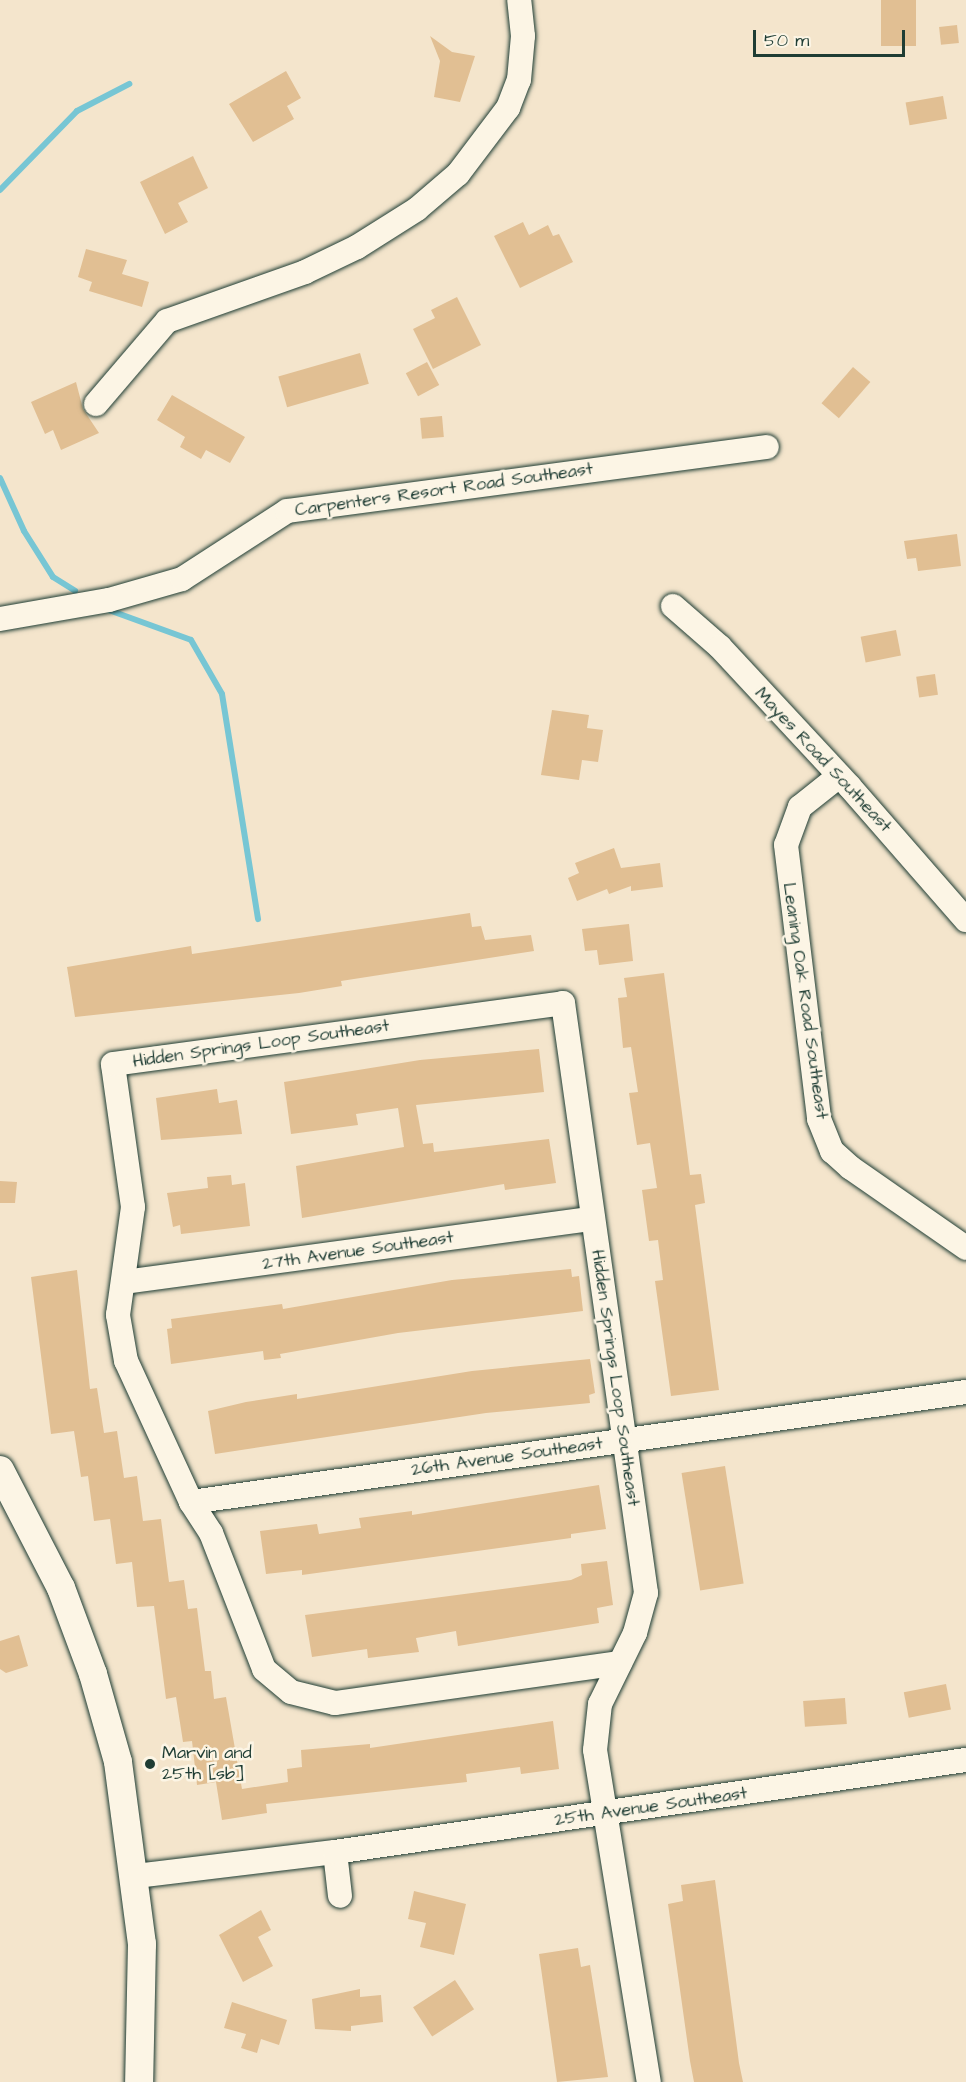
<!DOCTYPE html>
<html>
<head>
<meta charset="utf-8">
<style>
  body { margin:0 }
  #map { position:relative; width:966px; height:2082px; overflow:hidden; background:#f4e5cc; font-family:"Architects Daughter",sans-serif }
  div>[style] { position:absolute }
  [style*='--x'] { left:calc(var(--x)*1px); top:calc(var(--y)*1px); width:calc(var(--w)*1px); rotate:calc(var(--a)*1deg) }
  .stream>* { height:6px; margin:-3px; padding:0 3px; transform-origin:3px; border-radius:3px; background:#77c6d4 }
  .building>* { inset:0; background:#e1bf93; transform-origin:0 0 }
  .roads { filter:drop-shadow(0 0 2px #1f3d34) drop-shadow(0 0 2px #1f3d34) }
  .minor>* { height:24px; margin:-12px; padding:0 12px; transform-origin:12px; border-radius:12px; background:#fcf5e5 }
  .tertiary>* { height:28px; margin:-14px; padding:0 14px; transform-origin:14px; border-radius:14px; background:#fcf5e5 }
  .dots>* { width:16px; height:16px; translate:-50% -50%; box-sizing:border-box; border:3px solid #fcf5e5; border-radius:50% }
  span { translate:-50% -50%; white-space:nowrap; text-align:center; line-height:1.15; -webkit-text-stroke:5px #fcf5e5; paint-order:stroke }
  .street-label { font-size:18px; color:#1f3d34 }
  .poi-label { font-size:18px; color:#1f3d34 }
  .left { translate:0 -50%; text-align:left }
  .scale { position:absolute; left:753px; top:30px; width:152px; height:27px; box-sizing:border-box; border:3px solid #1f3d34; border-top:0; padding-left:8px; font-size:18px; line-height:21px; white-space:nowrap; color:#1f3d34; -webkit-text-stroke:4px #fcf5e5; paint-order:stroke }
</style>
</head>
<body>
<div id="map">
  <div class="stream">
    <i style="--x:0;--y:190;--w:110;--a:-45.7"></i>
    <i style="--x:77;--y:111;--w:59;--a:-27.4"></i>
    <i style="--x:0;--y:478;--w:58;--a:65.6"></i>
    <i style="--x:24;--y:531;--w:54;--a:57.8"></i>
    <i style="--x:53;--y:577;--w:26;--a:32"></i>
    <i style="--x:106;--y:609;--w:90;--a:20"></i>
    <i style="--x:191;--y:640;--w:62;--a:60.1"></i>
    <i style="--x:222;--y:694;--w:228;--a:80.9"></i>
  </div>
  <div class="building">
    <i style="left:881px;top:0;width:35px;height:46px"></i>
    <i style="left:957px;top:25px;width:18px;height:18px;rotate:84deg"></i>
    <i style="clip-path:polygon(430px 36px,452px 52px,475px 56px,460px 102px,434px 97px,440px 61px)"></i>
    <i style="clip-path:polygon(286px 71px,301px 98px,287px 106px,294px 119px,253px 142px,229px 104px)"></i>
    <i style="left:943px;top:96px;width:23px;height:38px;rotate:80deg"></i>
    <i style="clip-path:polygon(193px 156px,208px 188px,178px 203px,188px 222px,165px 234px,140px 182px)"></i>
    <i style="clip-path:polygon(523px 222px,529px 235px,548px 225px,553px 236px,559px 234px,573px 262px,520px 288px,494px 236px)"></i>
    <i style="clip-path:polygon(86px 249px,127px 260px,122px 274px,149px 282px,142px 307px,89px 291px,92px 282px,78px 277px)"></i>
    <i style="clip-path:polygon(457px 297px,481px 345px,433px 369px,413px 329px,435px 318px,431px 310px)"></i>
    <i style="left:360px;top:353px;width:32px;height:85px;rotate:74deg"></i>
    <i style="left:427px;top:362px;width:26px;height:24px;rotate:62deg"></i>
    <i style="left:853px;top:367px;width:23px;height:48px;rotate:41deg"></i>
    <i style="clip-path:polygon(76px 382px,83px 409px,99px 433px,61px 450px,53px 430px,45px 434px,31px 402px)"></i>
    <i style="clip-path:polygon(172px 395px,245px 437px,230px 463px,206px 450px,201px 459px,180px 447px,185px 437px,157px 420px)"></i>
    <i style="left:442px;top:416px;width:21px;height:22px;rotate:85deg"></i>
    <i style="clip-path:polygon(957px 534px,961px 566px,918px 571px,916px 558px,907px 559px,904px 541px)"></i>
    <i style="left:896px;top:630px;width:26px;height:36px;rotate:79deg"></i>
    <i style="left:935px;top:674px;width:21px;height:19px;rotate:82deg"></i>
    <i style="clip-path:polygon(552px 710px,589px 715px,587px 728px,603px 730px,598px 762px,582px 760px,579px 780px,541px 775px)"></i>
    <i style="clip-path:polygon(614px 848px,621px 868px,660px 863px,663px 887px,631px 891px,631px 886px,609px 894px,607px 889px,577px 901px,568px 878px,579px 873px,575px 863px)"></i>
    <i style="clip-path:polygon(470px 913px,472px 927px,481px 926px,485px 940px,531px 935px,534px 951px,341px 981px,342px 986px,299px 993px,75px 1017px,67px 967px,191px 946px,192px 954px)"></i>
    <i style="clip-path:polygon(629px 924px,633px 961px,599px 965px,597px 950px,585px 951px,582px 929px)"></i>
    <i style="clip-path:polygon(664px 973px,690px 1175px,701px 1174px,705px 1203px,695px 1205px,719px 1390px,671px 1396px,655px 1281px,663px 1280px,658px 1240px,649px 1241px,642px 1190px,657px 1188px,650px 1143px,637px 1145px,629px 1093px,638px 1092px,631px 1047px,623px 1048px,618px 998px,627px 997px,624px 978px)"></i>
    <i style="clip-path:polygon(539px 1049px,544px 1092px,416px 1105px,423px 1144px,433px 1143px,434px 1152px,549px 1139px,556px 1183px,505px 1190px,504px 1184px,302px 1218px,296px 1166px,404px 1147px,398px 1108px,356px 1114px,358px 1125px,291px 1134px,284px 1082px,420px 1060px)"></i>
    <i style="clip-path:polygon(217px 1089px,219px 1103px,237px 1100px,242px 1134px,161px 1140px,156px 1098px)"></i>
    <i style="clip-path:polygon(231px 1175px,232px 1185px,245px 1183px,250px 1226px,181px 1234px,180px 1225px,173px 1227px,167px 1193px,208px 1188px,207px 1177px)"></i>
    <i style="clip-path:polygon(0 1181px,17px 1182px,15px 1203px,0 1203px)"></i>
    <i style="clip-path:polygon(571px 1269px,572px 1277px,579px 1276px,583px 1311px,398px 1333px,280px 1354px,281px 1358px,264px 1360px,263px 1351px,171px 1364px,167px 1329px,172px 1328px,171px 1319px,282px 1304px,283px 1309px,452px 1280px)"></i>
    <i style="clip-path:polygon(77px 1270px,90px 1389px,97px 1388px,104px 1433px,117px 1431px,124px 1478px,137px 1476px,143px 1521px,161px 1519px,169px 1582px,184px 1580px,188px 1609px,197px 1608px,205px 1671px,211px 1671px,214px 1699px,226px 1697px,242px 1789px,288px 1782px,287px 1769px,302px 1767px,301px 1750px,370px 1744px,370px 1748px,553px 1721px,559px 1769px,521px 1774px,520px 1767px,466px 1774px,467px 1782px,266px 1804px,267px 1813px,222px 1820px,216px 1782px,197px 1785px,192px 1741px,183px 1742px,176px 1697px,166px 1699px,154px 1606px,137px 1607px,132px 1562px,116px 1564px,110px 1519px,94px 1521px,88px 1476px,81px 1477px,74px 1431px,51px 1434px,31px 1277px)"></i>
    <i style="clip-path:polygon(590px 1359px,595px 1393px,589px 1395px,590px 1403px,486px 1413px,215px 1454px,208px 1411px,246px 1402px,297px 1394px,297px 1399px,472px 1371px)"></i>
    <i style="left:725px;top:1466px;width:119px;height:44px;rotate:81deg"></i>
    <i style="clip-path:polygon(599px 1485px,606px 1529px,571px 1534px,571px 1538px,302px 1575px,302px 1570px,266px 1574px,260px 1531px,317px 1524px,319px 1534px,361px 1528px,359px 1518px,412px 1511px,412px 1515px)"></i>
    <i style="clip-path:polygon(607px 1561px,613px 1605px,597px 1608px,599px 1623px,458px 1646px,456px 1631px,416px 1638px,419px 1652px,368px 1658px,367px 1649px,312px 1657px,305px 1615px,571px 1580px,582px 1575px,581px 1564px)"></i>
    <i style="clip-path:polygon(19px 1635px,28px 1666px,6px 1673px,0 1669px,0 1641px)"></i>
    <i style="left:946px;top:1684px;width:26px;height:43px;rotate:79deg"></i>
    <i style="left:845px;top:1698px;width:26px;height:42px;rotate:86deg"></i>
    <i style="clip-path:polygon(715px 1880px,739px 2063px,743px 2082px,694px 2082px,690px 2061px,668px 1904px,683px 1901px,681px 1885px)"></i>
    <i style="clip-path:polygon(414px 1891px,466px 1904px,454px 1955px,420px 1947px,426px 1923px,408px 1919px)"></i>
    <i style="clip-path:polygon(261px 1910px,271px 1930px,258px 1937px,273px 1966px,243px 1982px,219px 1935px)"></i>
    <i style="clip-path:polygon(578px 1948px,581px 1967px,590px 1965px,608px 2077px,557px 2082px,539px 1954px)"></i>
    <i style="left:455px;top:1980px;width:35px;height:50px;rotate:57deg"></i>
    <i style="clip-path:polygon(360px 1989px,360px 1997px,381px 1995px,383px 2022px,351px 2026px,351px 2031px,315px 2029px,312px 1999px)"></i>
    <i style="clip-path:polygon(232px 2002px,287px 2020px,279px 2045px,261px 2039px,257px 2053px,241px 2048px,246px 2034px,224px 2028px)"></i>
  </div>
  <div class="roads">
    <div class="minor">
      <i style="--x:96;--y:404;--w:109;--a:-49.5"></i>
      <i style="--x:167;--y:321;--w:146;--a:-19.5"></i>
      <i style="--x:305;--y:272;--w:58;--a:-25.7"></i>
      <i style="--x:357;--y:247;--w:71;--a:-32.3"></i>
      <i style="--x:417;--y:209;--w:54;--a:-40.5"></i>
      <i style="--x:458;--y:174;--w:83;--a:-52.9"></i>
      <i style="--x:508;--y:108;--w:30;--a:-69"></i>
      <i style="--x:519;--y:80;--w:44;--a:-84.8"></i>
      <i style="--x:523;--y:36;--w:36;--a:-96"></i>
      <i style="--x:673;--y:606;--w:62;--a:41.1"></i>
      <i style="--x:720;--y:647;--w:190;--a:47.1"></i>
      <i style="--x:849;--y:786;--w:178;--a:48.9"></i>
      <i style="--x:0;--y:619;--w:111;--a:-9.9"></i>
      <i style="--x:109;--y:600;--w:76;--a:-16"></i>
      <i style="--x:182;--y:579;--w:125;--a:-32.9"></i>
      <i style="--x:287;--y:511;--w:484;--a:-7.6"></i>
      <i style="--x:839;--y:776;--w:50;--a:141.5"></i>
      <i style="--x:800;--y:807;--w:40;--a:110.2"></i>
      <i style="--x:786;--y:845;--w:276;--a:83.1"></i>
      <i style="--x:819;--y:1119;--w:35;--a:68"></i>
      <i style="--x:832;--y:1151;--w:25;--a:42"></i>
      <i style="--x:851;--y:1168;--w:140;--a:34.8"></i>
      <i style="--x:124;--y:1282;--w:473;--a:-7.7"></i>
      <i style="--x:191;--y:1502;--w:783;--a:-8.08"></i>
      <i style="--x:620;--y:1663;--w:288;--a:172"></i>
      <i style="--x:335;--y:1703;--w:45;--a:-166"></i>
      <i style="--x:291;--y:1692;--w:35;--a:-140"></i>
      <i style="--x:264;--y:1669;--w:146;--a:-111.3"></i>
      <i style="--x:211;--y:1533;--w:37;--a:-123"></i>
      <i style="--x:191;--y:1502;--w:155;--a:-114.7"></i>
      <i style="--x:126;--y:1361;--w:47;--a:-99.9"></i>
      <i style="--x:118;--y:1315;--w:109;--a:-82.1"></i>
      <i style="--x:133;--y:1207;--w:144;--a:-98"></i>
      <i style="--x:113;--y:1064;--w:454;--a:-7.7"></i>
      <i style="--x:563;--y:1003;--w:596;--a:81.99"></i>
      <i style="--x:646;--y:1593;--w:41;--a:105.4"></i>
      <i style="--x:635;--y:1633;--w:79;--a:116.2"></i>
      <i style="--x:600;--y:1704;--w:46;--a:96.2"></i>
      <i style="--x:595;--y:1750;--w:336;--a:80.8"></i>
      <i style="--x:335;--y:1852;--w:44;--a:83.5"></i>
      <i style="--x:136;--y:1876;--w:200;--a:-6.9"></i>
      <i style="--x:335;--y:1852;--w:638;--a:-8.3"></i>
    </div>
    <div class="tertiary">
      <i style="--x:0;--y:1470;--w:133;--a:62.7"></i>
      <i style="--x:61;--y:1588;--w:92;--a:69.6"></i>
      <i style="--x:93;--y:1674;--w:91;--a:74.1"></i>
      <i style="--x:118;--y:1762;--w:184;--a:82.5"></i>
      <i style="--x:142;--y:1944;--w:138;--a:91.2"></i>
    </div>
  </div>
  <div class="dots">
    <i style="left:150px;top:1764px;background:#1f3d34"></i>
  </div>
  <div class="street-label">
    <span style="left:444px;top:490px;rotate:-8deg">Carpenters Resort Road Southeast</span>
    <span style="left:823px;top:760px;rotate:47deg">Mayes Road Southeast</span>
    <span style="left:805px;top:1001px;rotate:82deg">Leaning Oak Road Southeast</span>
    <span style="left:261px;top:1044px;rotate:-8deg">Hidden Springs Loop Southeast</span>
    <span style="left:358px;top:1251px;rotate:-8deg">27th Avenue Southeast</span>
    <span style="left:615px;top:1378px;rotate:82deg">Hidden Springs Loop Southeast</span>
    <span style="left:507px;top:1457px;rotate:-8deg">26th Avenue Southeast</span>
    <span style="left:651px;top:1807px;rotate:-8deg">25th Avenue Southeast</span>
  </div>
  <div class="poi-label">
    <span class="left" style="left:162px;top:1764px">Marvin and<br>25th [sb]</span>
  </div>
  <div class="scale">50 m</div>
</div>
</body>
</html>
